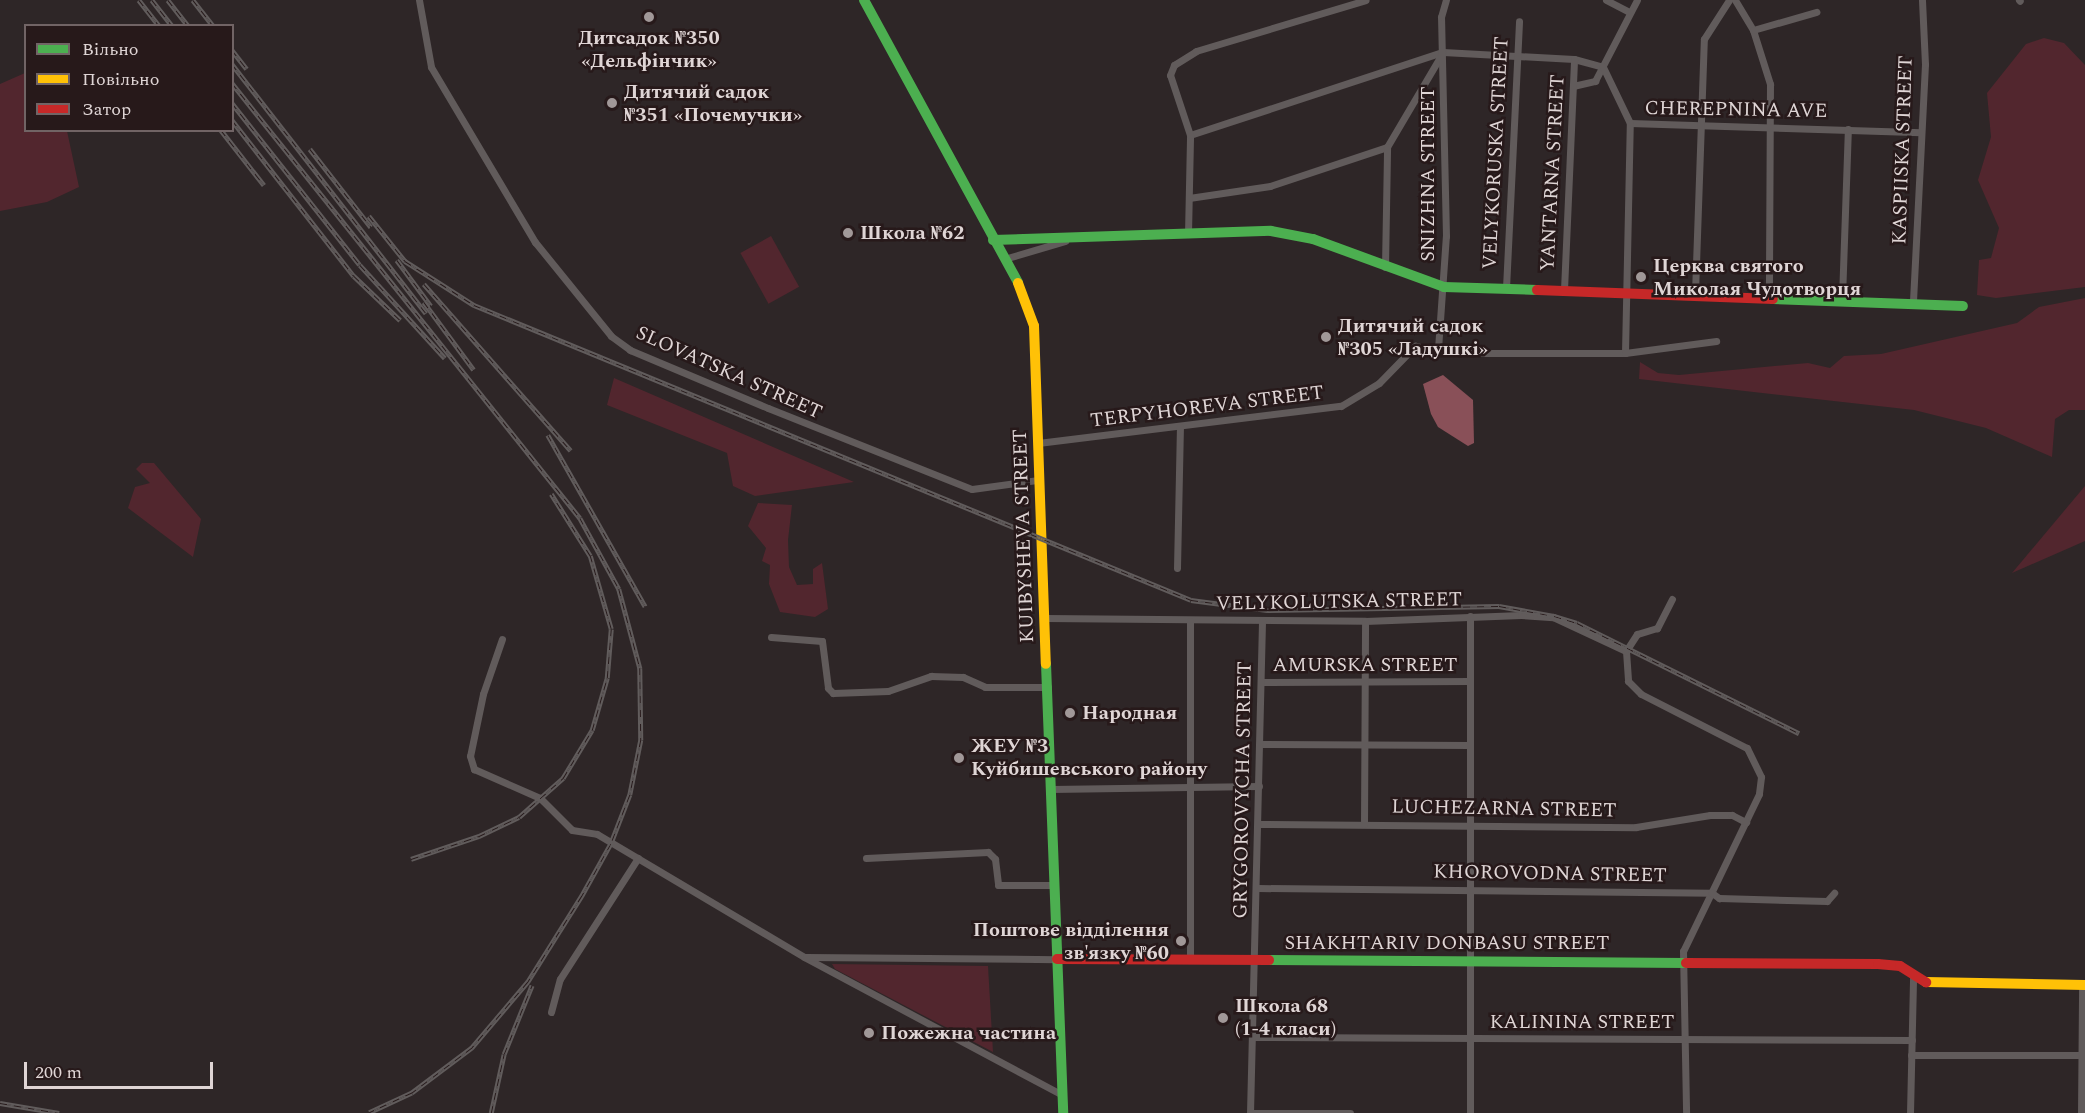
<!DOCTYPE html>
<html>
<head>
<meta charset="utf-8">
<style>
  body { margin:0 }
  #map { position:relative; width:2085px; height:1113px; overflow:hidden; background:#2e2627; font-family:Spectral,serif }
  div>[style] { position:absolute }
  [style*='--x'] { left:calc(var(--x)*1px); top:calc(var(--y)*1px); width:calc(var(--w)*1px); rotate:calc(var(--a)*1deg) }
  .green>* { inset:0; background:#52262e; transform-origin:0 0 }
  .water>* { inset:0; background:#895058 }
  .street>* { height:7px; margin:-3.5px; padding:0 3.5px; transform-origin:3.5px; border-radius:3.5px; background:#615b5b }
  .fast>* { height:10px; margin:-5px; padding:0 5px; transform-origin:5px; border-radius:5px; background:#4caf50 }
  .slow>* { height:10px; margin:-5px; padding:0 5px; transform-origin:5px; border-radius:5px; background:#ffc107 }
  .jam>* { height:10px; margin:-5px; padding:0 5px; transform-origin:5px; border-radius:5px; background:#c62828 }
  .rail>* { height:4.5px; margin-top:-2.25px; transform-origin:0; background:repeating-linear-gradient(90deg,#27191a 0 7px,#615c5c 0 14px); box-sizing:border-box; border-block:2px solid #615c5c }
  .dots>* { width:16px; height:16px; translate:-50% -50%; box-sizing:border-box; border:3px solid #27191a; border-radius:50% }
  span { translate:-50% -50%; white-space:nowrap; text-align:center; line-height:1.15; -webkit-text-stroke:5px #27191a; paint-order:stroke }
  .poi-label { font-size:20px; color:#dfd5d5; font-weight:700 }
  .left { translate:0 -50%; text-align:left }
  .right { translate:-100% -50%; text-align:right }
  .street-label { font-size:20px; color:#dfd5d5 }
  .legend { position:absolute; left:24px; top:24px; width:210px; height:108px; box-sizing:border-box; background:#27191a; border:2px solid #716465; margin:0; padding:8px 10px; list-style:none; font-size:18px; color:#dfd5d5 }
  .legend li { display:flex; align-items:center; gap:12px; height:30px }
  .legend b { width:30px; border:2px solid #716465 }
  .scale { position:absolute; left:24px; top:1062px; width:189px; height:27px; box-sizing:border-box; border:3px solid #dfd5d5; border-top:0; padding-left:8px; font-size:18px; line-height:21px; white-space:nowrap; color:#dfd5d5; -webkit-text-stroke:4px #27191a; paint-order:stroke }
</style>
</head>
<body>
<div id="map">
  <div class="green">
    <i style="clip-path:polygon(2044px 38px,2064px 43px,2085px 65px,2085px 287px,1996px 298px,1977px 295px,1979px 260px,1991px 258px,1999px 228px,1978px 180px,1991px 137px,1987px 93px,2026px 44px)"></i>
    <i style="clip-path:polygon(25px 73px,26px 130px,67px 131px,79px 187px,47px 202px,0 211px,0 84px)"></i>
    <i style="left:771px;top:236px;width:58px;height:35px;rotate:61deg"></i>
    <i style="clip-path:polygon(2085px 298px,2085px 410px,2069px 410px,2055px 419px,2052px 457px,1986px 428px,1914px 410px,1639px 379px,1640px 362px,1658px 373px,1679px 375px,1808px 363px,1830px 368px,1844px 356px,1881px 354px,2017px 323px,2039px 307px)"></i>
    <i style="clip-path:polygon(614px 378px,854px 482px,755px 496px,733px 486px,727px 453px,607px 405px)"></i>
    <i style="clip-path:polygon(142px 463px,154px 463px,201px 519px,193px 557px,128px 508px,135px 487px,150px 483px,136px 469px)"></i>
    <i style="clip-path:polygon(2085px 486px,2085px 541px,2012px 573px)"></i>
    <i style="clip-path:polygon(758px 503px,792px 505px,788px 540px,789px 567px,797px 585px,813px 584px,813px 569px,822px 563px,828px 609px,815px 617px,780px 612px,769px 584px,770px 565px,762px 561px,766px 548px,748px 526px)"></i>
    <i style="clip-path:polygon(832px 964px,988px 966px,993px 1052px,835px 969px)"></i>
  </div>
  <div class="water">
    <i style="clip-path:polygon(1443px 375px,1473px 400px,1474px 443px,1468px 446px,1438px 427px,1431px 414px,1423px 384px)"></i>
  </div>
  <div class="street">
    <i style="--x:419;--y:0;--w:68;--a:79.8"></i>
    <i style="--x:431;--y:67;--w:204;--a:59.3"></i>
    <i style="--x:535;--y:242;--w:121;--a:51"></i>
    <i style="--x:611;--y:336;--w:24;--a:36"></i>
    <i style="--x:630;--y:350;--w:150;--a:22.8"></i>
    <i style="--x:768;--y:408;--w:219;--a:21.7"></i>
    <i style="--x:972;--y:489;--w:67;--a:-7.8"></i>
    <i style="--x:1606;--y:0;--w:27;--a:27"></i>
    <i style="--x:1735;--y:0;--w:35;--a:59"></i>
    <i style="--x:1753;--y:30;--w:57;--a:72.5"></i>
    <i style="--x:1770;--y:84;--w:212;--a:90.3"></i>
    <i style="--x:2019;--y:0;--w:1;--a:45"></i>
    <i style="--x:1753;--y:30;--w:66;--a:-15.9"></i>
    <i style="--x:1573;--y:86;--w:23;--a:-13"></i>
    <i style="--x:1595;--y:81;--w:91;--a:-62.6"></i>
    <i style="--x:1190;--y:135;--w:266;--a:-18.2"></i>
    <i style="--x:1443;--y:52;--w:131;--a:3.1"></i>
    <i style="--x:1574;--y:59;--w:30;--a:15"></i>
    <i style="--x:1603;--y:67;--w:62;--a:64.3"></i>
    <i style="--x:1630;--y:123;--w:291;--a:1.8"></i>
    <i style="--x:1189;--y:198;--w:82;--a:-8.4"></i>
    <i style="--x:1270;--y:186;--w:123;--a:-18.4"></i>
    <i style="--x:1387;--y:147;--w:110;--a:-59.5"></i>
    <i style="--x:1188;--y:234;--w:99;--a:-88.8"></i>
    <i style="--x:1190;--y:135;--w:63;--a:-108.4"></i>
    <i style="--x:1170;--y:75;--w:11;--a:-68"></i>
    <i style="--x:1174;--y:65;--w:26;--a:-32"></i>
    <i style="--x:1196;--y:51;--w:177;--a:-16.7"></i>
    <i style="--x:1004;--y:259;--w:64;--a:-16.4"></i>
    <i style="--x:1385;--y:267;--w:120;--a:-89"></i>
    <i style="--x:1506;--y:288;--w:267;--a:-87.2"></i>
    <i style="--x:1564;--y:290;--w:231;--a:-87.5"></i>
    <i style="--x:1695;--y:293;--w:254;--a:-88"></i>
    <i style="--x:1704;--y:39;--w:46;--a:-57.3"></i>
    <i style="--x:1842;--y:298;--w:169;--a:-88"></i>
    <i style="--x:1913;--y:301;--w:237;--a:-87.1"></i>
    <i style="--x:1925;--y:64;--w:64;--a:-92.7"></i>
    <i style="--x:1438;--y:349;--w:113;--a:-86"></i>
    <i style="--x:1446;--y:236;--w:219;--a:-91.3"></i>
    <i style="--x:1441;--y:17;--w:18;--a:-74"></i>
    <i style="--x:1625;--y:353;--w:230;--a:-88.8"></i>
    <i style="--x:1038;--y:443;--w:305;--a:-7"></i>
    <i style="--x:1341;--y:406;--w:44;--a:-31.2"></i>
    <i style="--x:1379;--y:383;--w:52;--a:-45.8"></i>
    <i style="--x:1415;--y:346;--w:41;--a:9.9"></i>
    <i style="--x:1455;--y:353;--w:170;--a:0"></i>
    <i style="--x:1625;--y:353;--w:92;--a:-7.5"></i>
    <i style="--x:1177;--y:568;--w:141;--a:-88.8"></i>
    <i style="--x:1672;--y:599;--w:33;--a:117"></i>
    <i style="--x:1657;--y:628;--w:21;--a:163"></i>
    <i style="--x:1637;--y:634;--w:20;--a:123"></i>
    <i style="--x:1626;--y:651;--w:30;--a:86"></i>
    <i style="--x:1628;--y:681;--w:18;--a:45"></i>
    <i style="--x:1641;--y:694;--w:119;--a:27"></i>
    <i style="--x:1747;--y:748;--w:32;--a:64"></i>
    <i style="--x:1761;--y:777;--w:17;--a:97"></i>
    <i style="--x:1759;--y:794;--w:174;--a:115.8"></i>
    <i style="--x:1683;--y:951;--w:162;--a:88.9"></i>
    <i style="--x:1046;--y:618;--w:319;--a:0.5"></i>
    <i style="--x:1365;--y:621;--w:156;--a:-2.2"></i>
    <i style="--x:1521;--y:615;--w:32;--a:4"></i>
    <i style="--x:1553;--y:617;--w:81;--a:25"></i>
    <i style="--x:771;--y:637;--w:51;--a:4.5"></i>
    <i style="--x:822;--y:641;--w:47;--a:82.7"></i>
    <i style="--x:828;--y:688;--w:7;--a:45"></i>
    <i style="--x:833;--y:693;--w:55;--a:-2.1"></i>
    <i style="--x:888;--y:691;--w:46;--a:-19.2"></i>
    <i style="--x:931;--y:676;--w:32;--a:2"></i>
    <i style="--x:963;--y:677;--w:24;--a:24"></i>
    <i style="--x:985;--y:687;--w:63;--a:0"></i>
    <i style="--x:502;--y:639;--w:58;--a:109.1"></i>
    <i style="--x:483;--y:694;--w:63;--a:101.8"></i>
    <i style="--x:470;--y:756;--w:14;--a:73"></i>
    <i style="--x:474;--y:769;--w:72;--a:23.7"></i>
    <i style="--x:540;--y:798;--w:45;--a:45"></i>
    <i style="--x:572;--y:830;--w:25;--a:9"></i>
    <i style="--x:597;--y:834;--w:241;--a:30.7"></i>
    <i style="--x:804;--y:957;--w:293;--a:28.1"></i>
    <i style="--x:1261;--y:682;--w:209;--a:-0.3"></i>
    <i style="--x:1260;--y:744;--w:210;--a:0.3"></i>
    <i style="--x:1051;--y:789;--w:208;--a:-0.8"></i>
    <i style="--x:1259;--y:824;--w:377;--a:0.5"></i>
    <i style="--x:1636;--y:827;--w:75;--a:-9.2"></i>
    <i style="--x:1710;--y:815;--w:22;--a:0"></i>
    <i style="--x:1732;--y:815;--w:16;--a:27"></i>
    <i style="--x:1364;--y:824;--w:203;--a:-89.7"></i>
    <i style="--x:866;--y:858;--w:122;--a:-2.8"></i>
    <i style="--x:988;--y:852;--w:10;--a:45"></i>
    <i style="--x:995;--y:859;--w:26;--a:83"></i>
    <i style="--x:998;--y:885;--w:56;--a:0"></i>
    <i style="--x:1258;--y:888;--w:454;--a:0.6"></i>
    <i style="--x:1712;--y:893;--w:9;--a:36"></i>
    <i style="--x:1719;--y:898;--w:108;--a:1.6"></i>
    <i style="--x:1827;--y:901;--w:11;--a:-49"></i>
    <i style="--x:806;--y:957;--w:251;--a:0.5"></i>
    <i style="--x:1190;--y:959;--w:338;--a:-90"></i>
    <i style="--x:551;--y:1012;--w:34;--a:-75"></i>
    <i style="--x:560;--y:979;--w:144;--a:-57.2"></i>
    <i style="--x:1252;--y:1037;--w:660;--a:0.26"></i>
    <i style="--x:1911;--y:1055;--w:174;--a:0"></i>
    <i style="--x:1250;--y:1113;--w:493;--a:-88.6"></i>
    <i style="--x:1250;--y:1113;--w:100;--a:0"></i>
    <i style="--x:1470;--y:1113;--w:497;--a:-90"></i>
    <i style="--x:1910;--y:1113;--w:136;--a:-88.7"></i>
    <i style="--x:2081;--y:1113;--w:127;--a:-89.5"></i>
  </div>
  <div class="fast">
    <i style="--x:864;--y:0;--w:322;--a:61.4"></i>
    <i style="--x:993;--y:240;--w:278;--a:-1.9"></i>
    <i style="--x:1271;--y:231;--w:43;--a:10.8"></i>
    <i style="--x:1313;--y:239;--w:140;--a:20.1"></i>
    <i style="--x:1444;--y:287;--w:93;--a:1.8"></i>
    <i style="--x:1773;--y:299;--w:190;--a:2.1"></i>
    <i style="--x:1046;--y:664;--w:449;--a:87.8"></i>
    <i style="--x:1269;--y:960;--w:417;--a:0.4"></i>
  </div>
  <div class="slow">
    <i style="--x:1018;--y:283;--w:46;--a:69.6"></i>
    <i style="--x:1034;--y:326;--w:338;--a:88"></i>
    <i style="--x:1926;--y:982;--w:159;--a:1.1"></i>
  </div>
  <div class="jam">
    <i style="--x:1537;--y:290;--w:236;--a:2.2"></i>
    <i style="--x:1057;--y:959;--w:212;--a:0.3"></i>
    <i style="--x:1686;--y:963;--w:192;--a:0.3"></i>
    <i style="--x:1878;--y:964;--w:22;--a:5"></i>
    <i style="--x:1900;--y:966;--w:31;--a:32"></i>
  </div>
  <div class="rail">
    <i style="--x:139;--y:0;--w:33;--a:52"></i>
    <i style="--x:152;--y:0;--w:33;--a:52"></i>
    <i style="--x:168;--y:0;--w:33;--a:52"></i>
    <i style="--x:193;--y:0;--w:33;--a:52"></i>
    <i style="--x:232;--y:50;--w:24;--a:52"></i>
    <i style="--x:232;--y:64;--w:316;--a:52.1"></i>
    <i style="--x:232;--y:83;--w:557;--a:51.34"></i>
    <i style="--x:580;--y:518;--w:81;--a:61.2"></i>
    <i style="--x:619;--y:589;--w:82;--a:75.1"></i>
    <i style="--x:640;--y:668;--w:72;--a:89.2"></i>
    <i style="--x:641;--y:740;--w:56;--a:101.3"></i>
    <i style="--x:630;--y:795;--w:53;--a:111.2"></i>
    <i style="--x:611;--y:844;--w:60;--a:119.1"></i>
    <i style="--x:582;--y:896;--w:102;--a:122.1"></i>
    <i style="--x:528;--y:982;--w:87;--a:130.3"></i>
    <i style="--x:472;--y:1048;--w:75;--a:143.1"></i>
    <i style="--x:412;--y:1093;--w:47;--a:155.1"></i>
    <i style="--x:232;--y:103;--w:206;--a:51.7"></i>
    <i style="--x:360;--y:265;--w:126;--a:47.6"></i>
    <i style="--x:232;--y:120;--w:198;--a:52"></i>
    <i style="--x:354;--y:276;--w:64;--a:43.7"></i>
    <i style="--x:221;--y:130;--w:70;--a:52"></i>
    <i style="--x:310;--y:149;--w:99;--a:52"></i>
    <i style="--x:369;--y:216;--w:58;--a:51.3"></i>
    <i style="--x:405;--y:261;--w:82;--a:32.5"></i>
    <i style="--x:474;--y:305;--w:775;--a:22.36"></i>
    <i style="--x:1191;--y:600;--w:77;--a:7.5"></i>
    <i style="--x:1267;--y:610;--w:232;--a:-1"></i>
    <i style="--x:1499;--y:606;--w:56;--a:10.3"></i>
    <i style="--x:1554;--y:616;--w:24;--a:17"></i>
    <i style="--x:1577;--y:623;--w:248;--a:26.4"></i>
    <i style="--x:397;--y:260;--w:57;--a:53.5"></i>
    <i style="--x:424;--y:284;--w:222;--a:48.6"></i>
    <i style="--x:424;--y:302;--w:84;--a:53.7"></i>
    <i style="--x:548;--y:435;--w:197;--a:60.4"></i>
    <i style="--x:411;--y:859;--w:72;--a:-18.7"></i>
    <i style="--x:479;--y:836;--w:44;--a:-25.4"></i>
    <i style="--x:519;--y:817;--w:59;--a:-41.6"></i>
    <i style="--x:563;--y:778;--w:56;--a:-58.9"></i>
    <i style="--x:592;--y:730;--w:54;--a:-73.9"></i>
    <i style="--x:607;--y:678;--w:49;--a:-85.3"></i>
    <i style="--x:611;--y:629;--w:76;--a:-106"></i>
    <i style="--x:590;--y:556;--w:73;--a:-122.2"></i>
    <i style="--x:0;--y:1103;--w:60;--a:9.6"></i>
    <i style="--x:491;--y:1113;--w:60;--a:-77.6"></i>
    <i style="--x:504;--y:1054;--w:74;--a:-67.9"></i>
  </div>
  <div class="dots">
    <i style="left:649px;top:17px;background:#a19898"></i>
    <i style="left:612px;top:103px;background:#a19898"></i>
    <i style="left:848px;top:233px;background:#a19898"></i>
    <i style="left:1641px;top:277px;background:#a19898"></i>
    <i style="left:1326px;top:337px;background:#a19898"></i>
    <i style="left:1070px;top:713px;background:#a19898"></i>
    <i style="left:959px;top:758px;background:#a19898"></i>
    <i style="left:1181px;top:941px;background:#a19898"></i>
    <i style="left:1223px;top:1018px;background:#a19898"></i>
    <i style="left:869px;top:1033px;background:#a19898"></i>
  </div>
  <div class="poi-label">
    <span style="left:649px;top:50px">Дитсадок №350<br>«Дельфінчик»</span>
    <span class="left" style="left:624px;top:104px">Дитячий садок<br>№351 «Почемучки»</span>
    <span class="left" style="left:860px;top:233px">Школа №62</span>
    <span class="left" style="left:1653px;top:278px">Церква святого<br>Миколая Чудотворця</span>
    <span class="left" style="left:1338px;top:338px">Дитячий садок<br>№305 «Ладушкі»</span>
    <span class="left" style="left:1082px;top:713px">Народная</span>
    <span class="left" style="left:971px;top:758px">ЖЕУ №3<br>Куйбишевського району</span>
    <span class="right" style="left:1169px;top:942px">Поштове відділення<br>зв'язку №60</span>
    <span class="left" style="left:1235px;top:1018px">Школа 68<br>(1-4 класи)</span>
    <span class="left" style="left:881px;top:1033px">Пожежна частина</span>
  </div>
  <div class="street-label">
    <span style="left:1736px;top:110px;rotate:1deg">CHEREPNINA AVE</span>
    <span style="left:1903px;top:150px;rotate:-88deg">KASPIISKA STREET</span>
    <span style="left:1496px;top:153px;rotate:-87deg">VELYKORUSKA STREET</span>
    <span style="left:1553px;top:173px;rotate:-87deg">YANTARNA STREET</span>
    <span style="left:1428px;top:174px;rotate:-90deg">SNIZHNA STREET</span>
    <span style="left:729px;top:373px;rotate:24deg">SLOVATSKA STREET</span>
    <span style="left:1207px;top:407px;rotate:-7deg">TERPYHOREVA STREET</span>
    <span style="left:1024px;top:536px;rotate:-92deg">KUIBYSHEVA STREET</span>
    <span style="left:1339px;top:602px;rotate:-1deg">VELYKOLUTSKA STREET</span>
    <span style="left:1365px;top:665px">AMURSKA STREET</span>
    <span style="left:1243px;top:790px;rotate:-89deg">GRYGOROVYCHA STREET</span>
    <span style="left:1504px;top:809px;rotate:1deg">LUCHEZARNA STREET</span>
    <span style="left:1550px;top:874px;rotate:1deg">KHOROVODNA STREET</span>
    <span style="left:1447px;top:943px">SHAKHTARIV DONBASU STREET</span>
    <span style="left:1582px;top:1022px">KALININA STREET</span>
  </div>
  <ul class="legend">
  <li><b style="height:8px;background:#4caf50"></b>Вільно</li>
  <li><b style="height:8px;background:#ffc107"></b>Повільно</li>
  <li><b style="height:8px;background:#c62828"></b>Затор</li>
  </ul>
  <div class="scale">200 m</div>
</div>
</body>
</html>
